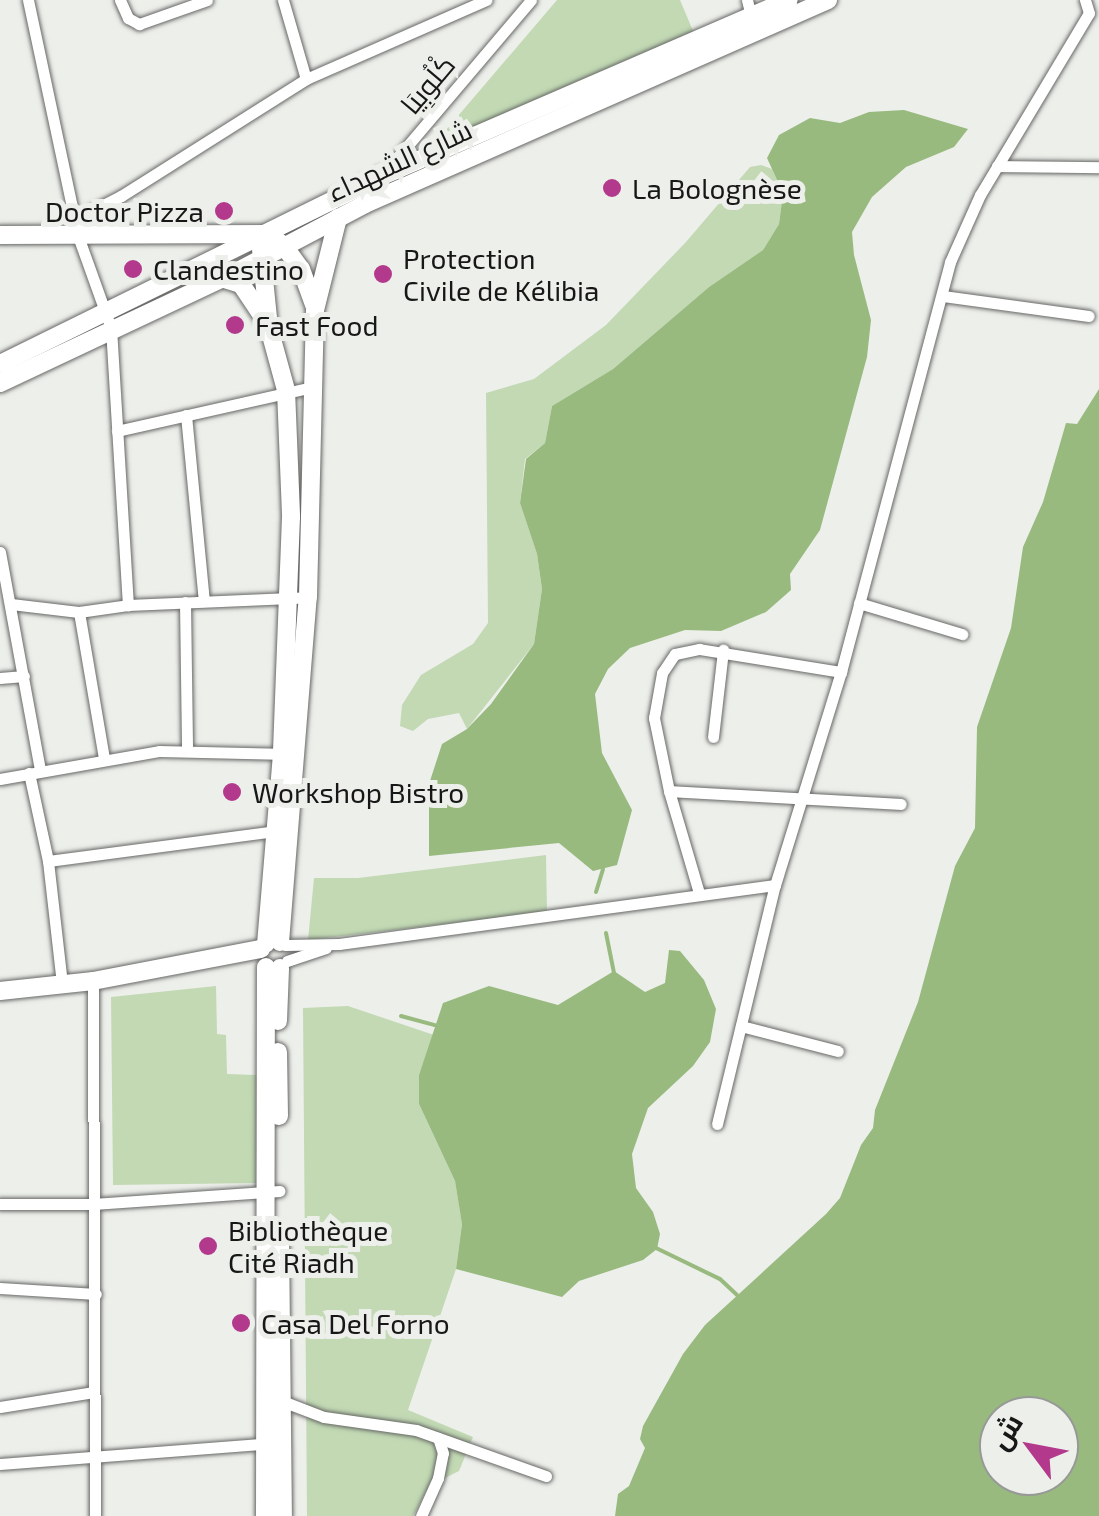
<!DOCTYPE html>
<html>
<head>
<meta charset="utf-8">
<style>
  body { margin:0 }
  #map { position:relative; width:1099px; height:1516px; overflow:hidden; background:#edefeb; font-family:"Exo 2",Cairo,sans-serif }
  div>[style] { position:absolute }
  [style*='--x'] { left:calc(var(--x)*1px); top:calc(var(--y)*1px); width:calc(var(--w)*1px); rotate:calc(var(--a)*1deg) }
  .green>* { inset:0; background:#c2d9b4 }
  .water>* { inset:0; background:#98ba7f }
  .stream>* { height:4px; margin:-2px; padding:0 2px; transform-origin:2px; border-radius:2px; background:#98ba7f }
  .roads { filter:drop-shadow(0 0 2px #666865) drop-shadow(0 0 2px #666865) }
  .street>* { height:11px; margin:-5.5px; padding:0 5.5px; transform-origin:5.5px; border-radius:5.5px; background:#fff }
  .secondary>* { height:18px; margin:-9px; padding:0 9px; transform-origin:9px; border-radius:9px; background:#fff }
  .dots>* { width:28px; height:28px; translate:-50% -50%; box-sizing:border-box; border:5px solid #edefeb; border-radius:50% }
  span { translate:-50% -50%; white-space:nowrap; text-align:center; line-height:1.15; -webkit-text-stroke:10px #edefeb; paint-order:stroke }
  .street-label { font-size:28px; color:#161716 }
  .poi-label { font-size:28px; color:#161716 }
  .left { translate:0 -50%; text-align:left }
  .right { translate:-100% -50%; text-align:right }
  .north { position:absolute; left:979px; top:1396px; width:100px; height:100px; box-sizing:border-box; background:#edefeb; border:2px solid #979996; border-radius:50%; rotate:302deg; font-size:28px; font-weight:700; line-height:40px; text-align:center; color:#161716 }
  .north::after { content:''; display:block; margin:auto; width:35px; height:45px; background:#b3398c; clip-path:polygon(50% 0,100% 100%,50% 72%,0 100%) }
</style>
</head>
<body>
<div id="map">
  <div class="green">
    <i style="clip-path:polygon(557px 0,680px 0,696px 38px,423px 157px)"></i>
    <i style="clip-path:polygon(761px 165px,772px 169px,783px 193px,779px 224px,763px 250px,709px 287px,613px 369px,552px 406px,545px 443px,525px 459px,520px 503px,537px 554px,542px 589px,534px 644px,467px 729px,459px 713px,428px 719px,413px 731px,400px 726px,402px 705px,421px 675px,473px 644px,488px 623px,486px 393px,534px 379px,606px 325px,686px 242px,750px 167px)"></i>
    <i style="clip-path:polygon(546px 855px,547px 912px,308px 940px,314px 878px,358px 878px)"></i>
    <i style="clip-path:polygon(216px 986px,217px 1034px,226px 1035px,227px 1074px,259px 1075px,256px 1183px,113px 1185px,111px 997px)"></i>
    <i style="clip-path:polygon(348px 1006px,434px 1035px,419px 1075px,419px 1104px,455px 1181px,462px 1223px,456px 1269px,408px 1410px,473px 1437px,459px 1471px,429px 1486px,413px 1516px,307px 1516px,303px 1008px)"></i>
  </div>
  <div class="water">
    <i style="clip-path:polygon(904px 110px,968px 129px,954px 147px,906px 167px,872px 197px,852px 232px,854px 255px,871px 320px,867px 357px,820px 530px,790px 574px,791px 590px,766px 612px,721px 631px,685px 630px,630px 648px,608px 669px,595px 694px,602px 753px,632px 810px,617px 865px,593px 871px,559px 843px,429px 856px,429px 784px,442px 744px,467px 729px,491px 704px,534px 644px,542px 589px,537px 554px,520px 503px,526px 459px,545px 443px,552px 406px,613px 369px,709px 287px,763px 250px,779px 224px,783px 193px,767px 158px,779px 135px,810px 118px,840px 123px,869px 112px)"></i>
    <i style="clip-path:polygon(evenodd,1099px 389px,1099px 1516px,615px 1516px,618px 1494px,629px 1486px,645px 1448px,640px 1439px,643px 1426px,683px 1354px,705px 1325px,826px 1214px,840px 1198px,861px 1145px,873px 1128px,875px 1110px,918px 1002px,955px 866px,975px 828px,977px 727px,1011px 628px,1023px 547px,1043px 502px,1066px 423px,1077px 424px,1099px 389px,999px 1416px,1059px 1416px,1059px 1476px,999px 1476px,999px 1416px)"></i>
    <i style="clip-path:polygon(669px 950px,680px 951px,704px 980px,716px 1009px,710px 1042px,693px 1066px,648px 1108px,632px 1154px,636px 1188px,653px 1212px,660px 1234px,657px 1249px,643px 1260px,579px 1281px,562px 1297px,456px 1269px,462px 1224px,455px 1181px,419px 1104px,419px 1075px,443px 1003px,489px 986px,558px 1005px,614px 971px,645px 992px,665px 983px)"></i>
  </div>
  <div class="stream">
    <i style="--x:596;--y:892;--w:24;--a:-73"></i>
    <i style="--x:606;--y:933;--w:41;--a:78.7"></i>
    <i style="--x:401;--y:1016;--w:35;--a:15"></i>
    <i style="--x:654;--y:1247;--w:73;--a:25.9"></i>
    <i style="--x:720;--y:1279;--w:23;--a:43"></i>
  </div>
  <div class="roads">
    <div class="street">
      <i style="--x:28;--y:0;--w:241;--a:78"></i>
      <i style="--x:78;--y:236;--w:98;--a:70.3"></i>
      <i style="--x:111;--y:328;--w:278;--a:86.5"></i>
      <i style="--x:120;--y:0;--w:20;--a:66"></i>
      <i style="--x:128;--y:18;--w:13;--a:29"></i>
      <i style="--x:139;--y:24;--w:72;--a:-19.4"></i>
      <i style="--x:283;--y:0;--w:82;--a:73.8"></i>
      <i style="--x:747;--y:0;--w:16;--a:76"></i>
      <i style="--x:997;--y:166;--w:102;--a:0.6"></i>
      <i style="--x:386;--y:171;--w:224;--a:-49.7"></i>
      <i style="--x:76;--y:219;--w:51;--a:-27.1"></i>
      <i style="--x:121;--y:196;--w:219;--a:-32.3"></i>
      <i style="--x:306;--y:79;--w:197;--a:-23.7"></i>
      <i style="--x:943;--y:296;--w:147;--a:7.8"></i>
      <i style="--x:186;--y:415;--w:187;--a:84.5"></i>
      <i style="--x:117;--y:431;--w:200;--a:-12.7"></i>
      <i style="--x:0;--y:552;--w:222;--a:79.6"></i>
      <i style="--x:185;--y:602;--w:149;--a:89.2"></i>
      <i style="--x:859;--y:603;--w:108;--a:16.8"></i>
      <i style="--x:11;--y:604;--w:68;--a:6.7"></i>
      <i style="--x:79;--y:612;--w:49;--a:-8.1"></i>
      <i style="--x:128;--y:605;--w:180;--a:-2.5"></i>
      <i style="--x:79;--y:612;--w:148;--a:80.3"></i>
      <i style="--x:0;--y:678;--w:24;--a:-5"></i>
      <i style="--x:713;--y:737;--w:88;--a:-83.4"></i>
      <i style="--x:29;--y:773;--w:90;--a:77.8"></i>
      <i style="--x:48;--y:861;--w:124;--a:83.5"></i>
      <i style="--x:0;--y:779;--w:161;--a:-10"></i>
      <i style="--x:159;--y:751;--w:129;--a:1.3"></i>
      <i style="--x:669;--y:791;--w:232;--a:3.2"></i>
      <i style="--x:48;--y:861;--w:229;--a:-7.5"></i>
      <i style="--x:699;--y:893;--w:106;--a:-106.4"></i>
      <i style="--x:669;--y:791;--w:75;--a:-101.6"></i>
      <i style="--x:654;--y:718;--w:46;--a:-79.9"></i>
      <i style="--x:662;--y:673;--w:23;--a:-56"></i>
      <i style="--x:675;--y:654;--w:25;--a:-12"></i>
      <i style="--x:699;--y:649;--w:144;--a:9.2"></i>
      <i style="--x:285;--y:945;--w:54;--a:-1.1"></i>
      <i style="--x:339;--y:944;--w:440;--a:-7.7"></i>
      <i style="--x:775;--y:885;--w:223;--a:-72.8"></i>
      <i style="--x:841;--y:672;--w:424;--a:-75.1"></i>
      <i style="--x:950;--y:262;--w:73;--a:-65.9"></i>
      <i style="--x:980;--y:195;--w:212;--a:-59.1"></i>
      <i style="--x:1089;--y:13;--w:14;--a:-107"></i>
      <i style="--x:287;--y:961;--w:41;--a:-18.4"></i>
      <i style="--x:93;--y:981;--w:535;--a:89.79"></i>
      <i style="--x:741;--y:1026;--w:100;--a:14.5"></i>
      <i style="--x:717;--y:1124;--w:246;--a:-76.4"></i>
      <i style="--x:0;--y:1204;--w:93;--a:0"></i>
      <i style="--x:93;--y:1204;--w:187;--a:-4"></i>
      <i style="--x:0;--y:1288;--w:96;--a:3.6"></i>
      <i style="--x:282;--y:1401;--w:45;--a:20.9"></i>
      <i style="--x:324;--y:1417;--w:93;--a:8"></i>
      <i style="--x:416;--y:1430;--w:138;--a:19.5"></i>
      <i style="--x:0;--y:1407;--w:95;--a:-9.1"></i>
      <i style="--x:0;--y:1464;--w:271;--a:-4.4"></i>
      <i style="--x:421;--y:1516;--w:42;--a:-65.9"></i>
      <i style="--x:438;--y:1478;--w:25;--a:-79"></i>
      <i style="--x:443;--y:1453;--w:16;--a:-108"></i>
    </div>
    <div class="secondary">
      <i style="--x:0;--y:235;--w:268;--a:-0.2"></i>
      <i style="--x:268;--y:234;--w:20;--a:37"></i>
      <i style="--x:284;--y:246;--w:29;--a:54"></i>
      <i style="--x:301;--y:269;--w:38;--a:70"></i>
      <i style="--x:261;--y:249;--w:79;--a:84.2"></i>
      <i style="--x:269;--y:328;--w:64;--a:74.7"></i>
      <i style="--x:286;--y:390;--w:127;--a:87.7"></i>
      <i style="--x:291;--y:517;--w:237;--a:92.2"></i>
      <i style="--x:282;--y:754;--w:190;--a:94.8"></i>
      <i style="--x:221;--y:278;--w:21;--a:17"></i>
      <i style="--x:241;--y:284;--w:47;--a:56.3"></i>
      <i style="--x:0;--y:364;--w:426;--a:-26.2"></i>
      <i style="--x:382;--y:176;--w:443;--a:-23.4"></i>
      <i style="--x:0;--y:383;--w:265;--a:-25.2"></i>
      <i style="--x:240;--y:270;--w:141;--a:-27.8"></i>
      <i style="--x:365;--y:204;--w:506;--a:-23.78"></i>
      <i style="--x:280;--y:942;--w:346;--a:-85.4"></i>
      <i style="--x:308;--y:597;--w:287;--a:-88.6"></i>
      <i style="--x:315;--y:310;--w:95;--a:-76"></i>
      <i style="--x:0;--y:991;--w:94;--a:-6.1"></i>
      <i style="--x:93;--y:981;--w:171;--a:-10.8"></i>
      <i style="--x:278;--y:1021;--w:53;--a:-87.8"></i>
      <i style="--x:278;--y:1052;--w:64;--a:89.1"></i>
      <i style="--x:280;--y:1237;--w:279;--a:89.4"></i>
      <i style="--x:265;--y:1516;--w:549;--a:-89.9"></i>
    </div>
  </div>
  <div class="dots">
    <i style="left:612px;top:188px;background:#b3398c"></i>
    <i style="left:224px;top:211px;background:#b3398c"></i>
    <i style="left:133px;top:269px;background:#b3398c"></i>
    <i style="left:383px;top:274px;background:#b3398c"></i>
    <i style="left:235px;top:325px;background:#b3398c"></i>
    <i style="left:232px;top:792px;background:#b3398c"></i>
    <i style="left:208px;top:1246px;background:#b3398c"></i>
    <i style="left:241px;top:1323px;background:#b3398c"></i>
  </div>
  <div class="street-label">
    <span style="left:427px;top:84px;rotate:-50deg">كْلُوبِيَا</span>
    <span style="left:399px;top:160px;rotate:-25deg">شارع الشهداء</span>
  </div>
  <div class="poi-label">
    <span class="left" style="left:632px;top:188px">La Bolognèse</span>
    <span class="right" style="left:204px;top:211px">Doctor Pizza</span>
    <span class="left" style="left:403px;top:274px">Protection<br>Civile de Kélibia</span>
    <span class="left" style="left:153px;top:269px">Clandestino</span>
    <span class="left" style="left:255px;top:325px">Fast Food</span>
    <span class="left" style="left:252px;top:792px">Workshop Bistro</span>
    <span class="left" style="left:228px;top:1246px">Bibliothèque<br>Cité Riadh</span>
    <span class="left" style="left:261px;top:1323px">Casa Del Forno</span>
  </div>
  <div class="north">ش</div>
</div>
</body>
</html>
